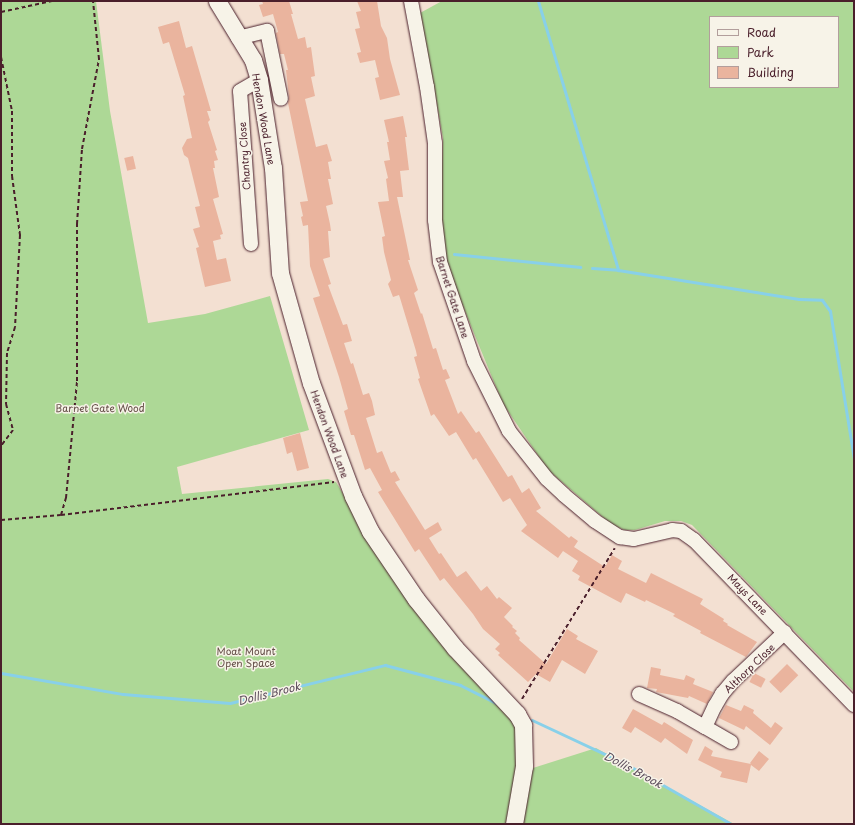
<!DOCTYPE html>
<html>
<head>
<meta charset="utf-8">
<style>
  body { margin:0 }
  #map { position:relative; width:855px; height:825px; overflow:hidden; background:#f3e0d2; font-family:"Playpen Sans",sans-serif }
  div>[style] { position:absolute }
  [style*='--x'] { left:calc(var(--x)*1px); top:calc(var(--y)*1px); width:calc(var(--w)*1px); rotate:calc(var(--a)*1deg) }
  .green>* { inset:0; background:#add896 }
  .stream>* { height:3px; margin:-1.5px; padding:0 1.5px; transform-origin:1.5px; border-radius:1.5px; background:#88d0e9 }
  .building>* { inset:0; background:#eab49e; transform-origin:0 0 }
  .path>* { height:2px; margin-top:-1px; transform-origin:0; background:repeating-linear-gradient(90deg,#4a1f2b 0 4px,transparent 0 7px) }
  .roads { filter:drop-shadow(0 0 1px #4a1f2b) drop-shadow(0 0 1px #4a1f2b) }
  .minor>* { height:14px; margin:-7px; padding:0 7px; transform-origin:7px; border-radius:7px; background:#f7f3e8 }
  .major>* { height:17px; margin:-8.5px; padding:0 8.5px; transform-origin:8.5px; border-radius:8.5px; background:#f7f3e8 }
  span { translate:-50% -50%; white-space:nowrap; text-align:center; line-height:1.15; -webkit-text-stroke:3px #f7f3e8; paint-order:stroke }
  .street-label { font-size:10px; color:#4a1f2b }
  .park-label { font-size:10px; color:#634d46 }
  .water-label { font-size:11px; color:#5a4b5a; font-style:italic }
  .frame { position:absolute; inset:0; border:2px solid #4a1f2b; pointer-events:none }
  .legend { position:absolute; left:709px; top:16px; width:130px; height:72px; box-sizing:border-box; background:#f7f3e8; border:1px solid #b29e9c; margin:0; padding:5px 7px; list-style:none; font-size:12px; color:#4a1f2b }
  .legend li { display:flex; align-items:center; gap:8px; height:20px }
  .legend b { width:20px; border:1px solid #b29e9c }
</style>
</head>
<body>
<div id="map">
  <div class="green">
    <i style="clip-path:polygon(1px 1px,96px 1px,110px 111px,148px 323px,205px 314px,270px 296px,309px 430px,177px 467px,182px 494px,328px 479px,336px 482px,367px 533px,523px 725px,512px 824px,1px 824px)"></i>
    <i style="clip-path:polygon(evenodd,442px 1px,854px 1px,854px 692px,692px 525px,681px 521px,665px 521px,635px 530px,625px 530px,612px 525px,548px 470px,503px 404px,448px 270px,440px 221px,443px 138px,420px 13px,442px 1px,710px 17px,838px 17px,838px 87px,710px 87px,710px 17px)"></i>
    <i style="clip-path:polygon(596px 748px,734px 824px,518px 824px,533px 768px)"></i>
  </div>
  <div class="stream">
    <i style="--x:538;--y:1;--w:281;--a:73.4"></i>
    <i style="--x:618;--y:270;--w:183;--a:9.1"></i>
    <i style="--x:799;--y:299;--w:23;--a:2"></i>
    <i style="--x:822;--y:300;--w:14;--a:54"></i>
    <i style="--x:830;--y:311;--w:151;--a:80.8"></i>
    <i style="--x:454;--y:254;--w:127;--a:5.9"></i>
    <i style="--x:592;--y:268;--w:26;--a:4"></i>
    <i style="--x:1;--y:673;--w:124;--a:9.8"></i>
    <i style="--x:123;--y:694;--w:107;--a:4.8"></i>
    <i style="--x:230;--y:703;--w:160;--a:-13.8"></i>
    <i style="--x:385;--y:665;--w:78;--a:14.9"></i>
    <i style="--x:460;--y:685;--w:40;--a:26.6"></i>
    <i style="--x:532;--y:720;--w:104;--a:25.1"></i>
    <i style="--x:626;--y:764;--w:121;--a:29.7"></i>
  </div>
  <div class="building">
    <i style="clip-path:polygon(262px 1px,289px 1px,293px 14px,291px 14px,298px 39px,305px 37px,307px 48px,311px 47px,315px 76px,311px 77px,315px 96px,305px 99px,316px 147px,327px 144px,332px 161px,328px 162px,331px 179px,328px 179px,333px 204px,326px 206px,330px 224px,331px 231px,328px 231px,330px 257px,323px 259px,331px 284px,328px 285px,343px 325px,347px 324px,352px 341px,344px 343px,351px 364px,353px 363px,363px 395px,369px 393px,372px 401px,375px 415px,366px 418px,377px 453px,382px 451px,391px 473px,395px 471px,400px 480px,395px 482px,425px 530px,438px 522px,442px 530px,429px 538px,439px 554px,441px 553px,457px 577px,466px 571px,481px 591px,487px 586px,497px 599px,499px 597px,512px 608px,504px 617px,513px 626px,512px 627px,517px 631px,515px 633px,520px 638px,519px 640px,546px 664px,567px 629px,578px 636px,576px 639px,598px 651px,585px 674px,562px 660px,550px 682px,536px 674px,528px 682px,498px 655px,500px 653px,495px 649px,500px 644px,483px 629px,473px 614px,444px 578px,440px 581px,419px 549px,415px 552px,378px 492px,382px 490px,370px 468px,365px 470px,354px 435px,351px 435px,344px 411px,348px 409px,339px 377px,313px 298px,320px 296px,310px 266px,308px 225px,303px 226px,301px 217px,303px 216px,300px 202px,308px 201px,288px 103px,289px 97px,286px 70px,288px 70px,284px 54px,280px 54px,276px 33px,278px 32px,273px 14px,263px 17px,259px 5px,263px 4px)"></i>
    <i style="clip-path:polygon(357px 1px,377px 1px,381px 26px,387px 38px,390px 59px,400px 95px,380px 100px,375px 78px,379px 77px,375px 60px,360px 63px,357px 53px,361px 52px,355px 29px,360px 28px,356px 12px,361px 11px)"></i>
    <i style="clip-path:polygon(179px 21px,186px 48px,192px 46px,211px 111px,207px 111px,210px 120px,208px 122px,217px 150px,215px 151px,218px 160px,214px 161px,215px 168px,213px 168px,219px 197px,213px 199px,223px 234px,220px 235px,221px 239px,213px 241px,217px 260px,226px 258px,231px 281px,205px 287px,196px 248px,199px 247px,193px 229px,200px 227px,195px 207px,200px 206px,188px 158px,184px 155px,182px 148px,187px 139px,192px 138px,183px 96px,185px 95px,169px 42px,163px 44px,158px 27px)"></i>
    <i style="clip-path:polygon(403px 116px,407px 137px,405px 137px,409px 170px,400px 171px,403px 197px,397px 197px,410px 260px,408px 260px,418px 290px,414px 293px,421px 314px,422px 313px,433px 349px,436px 348px,443px 370px,446px 369px,450px 378px,445px 380px,458px 414px,461px 411px,476px 433px,479px 431px,508px 477px,512px 475px,522px 493px,529px 488px,541px 508px,536px 511px,569px 538px,571px 536px,578px 541px,574px 547px,605px 567px,612px 555px,622px 561px,618px 569px,646px 583px,651px 573px,703px 599px,700px 604px,724px 619px,723px 621px,728px 624px,727px 625px,757px 642px,746px 657px,700px 633px,701px 631px,673px 616px,675px 614px,646px 600px,645px 602px,626px 593px,621px 603px,578px 580px,580px 576px,572px 571px,578px 561px,563px 551px,558px 558px,521px 531px,527px 525px,510px 498px,503px 502px,476px 458px,473px 460px,456px 432px,449px 436px,434px 414px,431px 416px,418px 379px,420px 378px,414px 357px,417px 356px,416px 351px,400px 298px,399px 295px,393px 297px,388px 284px,391px 280px,384px 252px,382px 237px,385px 236px,378px 202px,389px 201px,386px 179px,388px 178px,384px 161px,390px 160px,387px 142px,389px 142px,384px 120px)"></i>
    <i style="left:133px;top:156px;width:13px;height:9px;rotate:77deg"></i>
    <i style="clip-path:polygon(300px 433px,309px 468px,297px 471px,292px 452px,287px 454px,283px 438px)"></i>
    <i style="left:787px;top:664px;width:16px;height:25px;rotate:45deg"></i>
    <i style="clip-path:polygon(651px 667px,661px 669px,660px 675px,684px 680px,686px 675px,695px 679px,693px 684px,713px 692px,707px 704px,689px 696px,688px 698px,656px 692px,657px 689px,647px 688px)"></i>
    <i style="left:754px;top:673px;width:13px;height:10px;rotate:27deg"></i>
    <i style="clip-path:polygon(726px 705px,741px 711px,744px 705px,754px 710px,753px 713px,771px 728px,775px 722px,783px 728px,770px 745px,746px 726px,744px 730px,719px 718px)"></i>
    <i style="clip-path:polygon(633px 709px,662px 725px,664px 722px,693px 740px,687px 754px,665px 738px,661px 743px,635px 727px,631px 733px,622px 728px)"></i>
    <i style="clip-path:polygon(705px 746px,713px 751px,711px 756px,751px 764px,750px 763px,759px 751px,769px 759px,759px 771px,751px 765px,747px 783px,720px 777px,722px 772px,698px 760px)"></i>
  </div>
  <div class="path">
    <i style="--x:1;--y:12;--w:52;--a:-12.2"></i>
    <i style="--x:1;--y:57;--w:55;--a:78.5"></i>
    <i style="--x:12;--y:111;--w:65;--a:90"></i>
    <i style="--x:12;--y:176;--w:60;--a:82.3"></i>
    <i style="--x:20;--y:235;--w:92;--a:93.1"></i>
    <i style="--x:15;--y:327;--w:27;--a:107"></i>
    <i style="--x:7;--y:353;--w:51;--a:91.1"></i>
    <i style="--x:6;--y:404;--w:27;--a:75"></i>
    <i style="--x:13;--y:430;--w:20;--a:127"></i>
    <i style="--x:61;--y:515;--w:18;--a:-74"></i>
    <i style="--x:66;--y:498;--w:118;--a:-84.6"></i>
    <i style="--x:77;--y:381;--w:157;--a:-90"></i>
    <i style="--x:77;--y:224;--w:75;--a:-86.2"></i>
    <i style="--x:82;--y:149;--w:92;--a:-79.3"></i>
    <i style="--x:99;--y:59;--w:58;--a:-95.9"></i>
    <i style="--x:1;--y:520;--w:60;--a:-4.8"></i>
    <i style="--x:61;--y:515;--w:275;--a:-6.9"></i>
    <i style="--x:522;--y:699;--w:177;--a:-58.4"></i>
  </div>
  <div class="roads">
    <div class="minor">
      <i style="--x:411;--y:1;--w:87;--a:79.5"></i>
      <i style="--x:427;--y:87;--w:57;--a:81.9"></i>
      <i style="--x:435;--y:143;--w:77;--a:90"></i>
      <i style="--x:435;--y:220;--w:42;--a:83.2"></i>
      <i style="--x:440;--y:262;--w:105;--a:71"></i>
      <i style="--x:474;--y:361;--w:78;--a:63.4"></i>
      <i style="--x:509;--y:431;--w:61;--a:51.6"></i>
      <i style="--x:547;--y:479;--w:23;--a:43"></i>
      <i style="--x:564;--y:495;--w:40;--a:40"></i>
      <i style="--x:595;--y:521;--w:30;--a:33"></i>
      <i style="--x:620;--y:537;--w:14;--a:8"></i>
      <i style="--x:634;--y:539;--w:39;--a:-13"></i>
      <i style="--x:672;--y:530;--w:9;--a:6"></i>
      <i style="--x:681;--y:531;--w:16;--a:35"></i>
      <i style="--x:694;--y:540;--w:230;--a:45.9"></i>
      <i style="--x:238;--y:38;--w:30;--a:-14"></i>
      <i style="--x:267;--y:31;--w:69;--a:78.4"></i>
      <i style="--x:251;--y:244;--w:153;--a:-94.1"></i>
      <i style="--x:240;--y:91;--w:22;--a:-30"></i>
      <i style="--x:639;--y:694;--w:42;--a:24.1"></i>
      <i style="--x:677;--y:711;--w:32;--a:30"></i>
      <i style="--x:731;--y:742;--w:30;--a:-150"></i>
      <i style="--x:705;--y:727;--w:23;--a:-65"></i>
      <i style="--x:715;--y:706;--w:14;--a:-60"></i>
      <i style="--x:722;--y:694;--w:17;--a:-50"></i>
      <i style="--x:733;--y:681;--w:71;--a:-43.3"></i>
    </div>
    <div class="major">
      <i style="--x:217;--y:1;--w:69;--a:58.6"></i>
      <i style="--x:253;--y:60;--w:21;--a:73"></i>
      <i style="--x:259;--y:80;--w:89;--a:81"></i>
      <i style="--x:273;--y:168;--w:105;--a:86.2"></i>
      <i style="--x:280;--y:273;--w:114;--a:74.3"></i>
      <i style="--x:311;--y:383;--w:121;--a:69.6"></i>
      <i style="--x:353;--y:496;--w:39;--a:64"></i>
      <i style="--x:370;--y:531;--w:82;--a:55.9"></i>
      <i style="--x:416;--y:599;--w:63;--a:51.5"></i>
      <i style="--x:455;--y:648;--w:91;--a:46.8"></i>
      <i style="--x:517;--y:714;--w:13;--a:61"></i>
      <i style="--x:523;--y:725;--w:41;--a:88.6"></i>
      <i style="--x:524;--y:766;--w:59;--a:99.8"></i>
    </div>
  </div>
  <div class="street-label">
    <span style="left:264px;top:119px;rotate:80deg">Hendon Wood Lane</span>
    <span style="left:244px;top:156px;rotate:-94deg">Chantry Close</span>
    <span style="left:453px;top:297px;rotate:72deg">Barnet Gate Lane</span>
    <span style="left:330px;top:434px;rotate:70deg">Hendon Wood Lane</span>
    <span style="left:748px;top:594px;rotate:46deg">Mays Lane</span>
    <span style="left:749px;top:668px;rotate:-44deg">Althorp Close</span>
  </div>
  <div class="park-label">
    <span style="left:100px;top:408px">Barnet Gate Wood</span>
    <span style="left:246px;top:656px">Moat Mount<br>Open Space</span>
  </div>
  <div class="water-label">
    <span style="left:269px;top:694px;rotate:-14deg">Dollis Brook</span>
    <span style="left:633px;top:770px;rotate:28deg">Dollis Brook</span>
  </div>
  <div class="frame"></div>
  <ul class="legend">
  <li><b style="height:5px;background:#f7f3e8"></b>Road</li>
  <li><b style="height:11px;background:#add896"></b>Park</li>
  <li><b style="height:11px;background:#eab49e"></b>Building</li>
  </ul>
</div>
</body>
</html>
